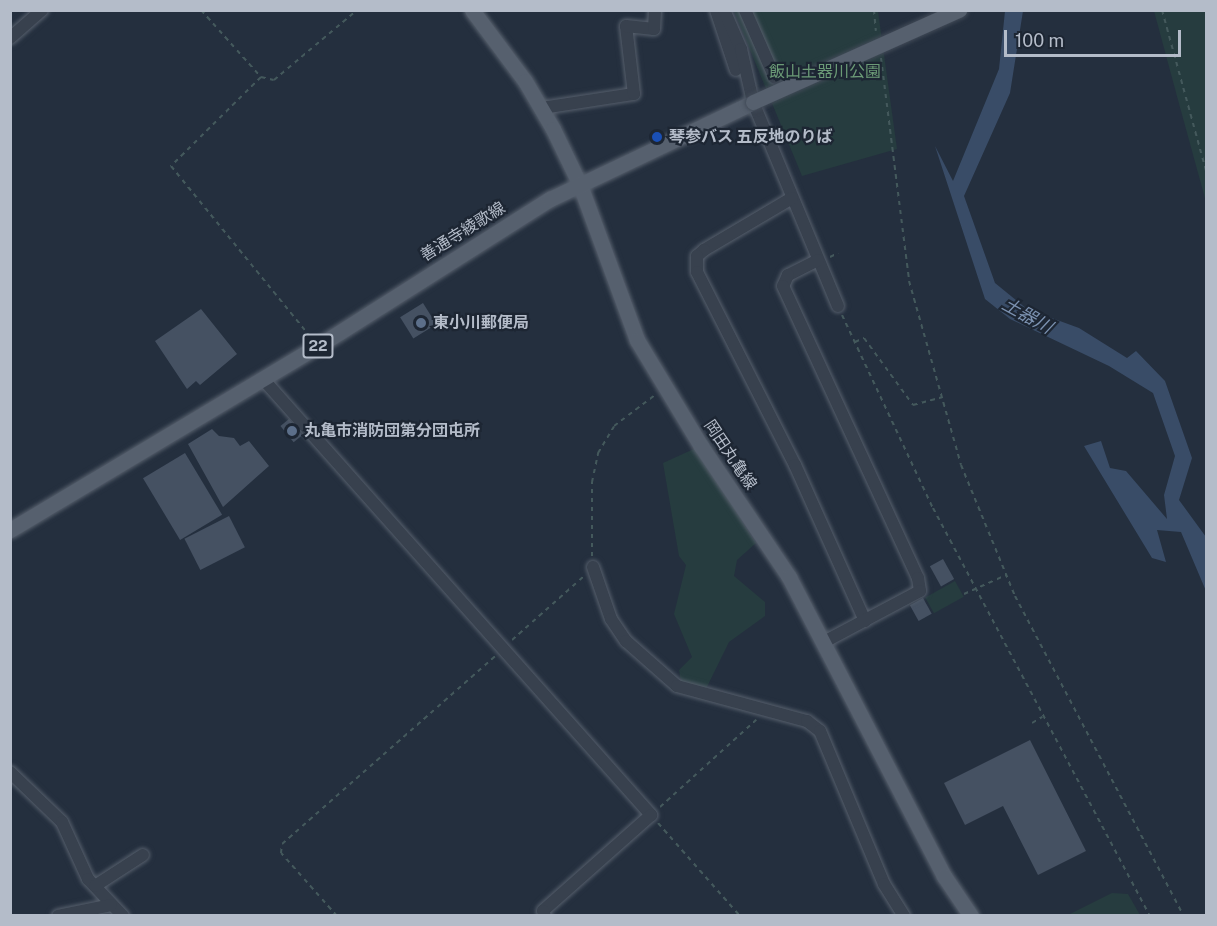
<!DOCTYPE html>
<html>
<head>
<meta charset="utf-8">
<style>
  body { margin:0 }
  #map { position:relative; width:1217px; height:926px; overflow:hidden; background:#242f3e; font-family:"Public Sans","Noto Sans JP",sans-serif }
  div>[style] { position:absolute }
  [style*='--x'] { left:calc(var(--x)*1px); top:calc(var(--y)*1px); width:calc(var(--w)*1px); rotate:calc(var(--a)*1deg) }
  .green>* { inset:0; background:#263c3f; transform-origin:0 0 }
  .water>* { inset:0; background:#394c67 }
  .building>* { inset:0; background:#455162; transform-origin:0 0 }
  .path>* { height:2px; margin-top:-1px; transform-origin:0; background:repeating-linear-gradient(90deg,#44595c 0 4.5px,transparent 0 9px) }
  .roads { filter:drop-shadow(0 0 2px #565f6c) drop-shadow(0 0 2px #565f6c) }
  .minor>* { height:12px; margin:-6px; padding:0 6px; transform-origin:6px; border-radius:6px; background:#38414e }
  .major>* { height:15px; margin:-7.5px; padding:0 7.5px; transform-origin:7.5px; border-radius:7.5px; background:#56606e }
  .bridges { filter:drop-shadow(0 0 2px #414a57) drop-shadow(0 0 2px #414a57) }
  .major-bridge>* { height:15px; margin:-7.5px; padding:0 7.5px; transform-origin:7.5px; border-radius:7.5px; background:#56606e }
  .dots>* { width:16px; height:16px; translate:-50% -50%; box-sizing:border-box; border:3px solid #1d2633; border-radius:50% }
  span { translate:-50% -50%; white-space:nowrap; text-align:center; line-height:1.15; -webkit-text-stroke:4.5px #1d2633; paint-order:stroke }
  .shield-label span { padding:2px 4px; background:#1d2633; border:2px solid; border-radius:4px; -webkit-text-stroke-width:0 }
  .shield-label { font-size:15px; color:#b4bcc9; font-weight:700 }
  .park-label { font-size:16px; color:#6b9a76 }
  .poi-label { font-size:16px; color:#b4bcc9; font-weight:700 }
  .left { translate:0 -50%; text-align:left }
  .street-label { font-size:16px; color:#b4bcc9 }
  .water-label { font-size:18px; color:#7c92b1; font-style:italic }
  .frame { position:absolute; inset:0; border:12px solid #b4bcc9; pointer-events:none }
  .scale { position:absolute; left:1004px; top:30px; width:177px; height:27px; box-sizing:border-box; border:3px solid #b4bcc9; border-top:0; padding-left:8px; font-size:18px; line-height:21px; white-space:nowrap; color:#b4bcc9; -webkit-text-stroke:4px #1d2633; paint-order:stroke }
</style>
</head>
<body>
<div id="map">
  <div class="green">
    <i style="clip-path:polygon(734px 11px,878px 11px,897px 149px,802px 176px)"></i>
    <i style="clip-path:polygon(1154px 11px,1206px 11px,1206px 202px,1178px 100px)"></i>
    <i style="clip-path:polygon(696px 448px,756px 543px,737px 560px,734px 576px,765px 602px,765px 616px,729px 642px,703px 695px,682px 687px,679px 670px,692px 657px,674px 614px,686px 565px,679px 556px,663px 463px)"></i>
    <i style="left:955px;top:581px;width:18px;height:34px;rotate:61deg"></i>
    <i style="clip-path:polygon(1112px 893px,1128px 894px,1140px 915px,1068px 915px)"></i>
  </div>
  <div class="water">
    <i style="clip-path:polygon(1005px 11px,1023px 11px,1010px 93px,964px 196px,995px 283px,1027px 309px,1079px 328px,1127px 358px,1136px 351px,1165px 381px,1192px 458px,1179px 500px,1206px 537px,1206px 591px,1181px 532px,1157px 530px,1166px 562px,1152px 558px,1084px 446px,1101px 441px,1110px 468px,1126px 471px,1167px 519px,1164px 495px,1175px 456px,1153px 393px,1109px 366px,1010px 319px,985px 299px,935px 146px,953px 181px,999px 69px)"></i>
  </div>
  <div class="building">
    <i style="left:423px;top:303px;width:25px;height:27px;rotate:58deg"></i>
    <i style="clip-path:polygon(201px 309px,237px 354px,200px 385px,196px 381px,187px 389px,155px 341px)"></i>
    <i style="left:289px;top:419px;width:21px;height:11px;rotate:51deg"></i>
    <i style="clip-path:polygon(212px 429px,219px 436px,234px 438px,240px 446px,249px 441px,269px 466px,223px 507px,188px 444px)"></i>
    <i style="left:185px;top:453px;width:72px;height:49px;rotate:59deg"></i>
    <i style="left:229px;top:516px;width:35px;height:50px;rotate:63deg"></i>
    <i style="left:943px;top:559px;width:23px;height:15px;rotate:61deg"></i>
    <i style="left:923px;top:598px;width:18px;height:15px;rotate:61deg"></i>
    <i style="clip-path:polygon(1030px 740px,1086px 851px,1038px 875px,1003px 806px,965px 825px,944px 783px)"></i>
  </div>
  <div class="path">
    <i style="--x:201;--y:10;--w:90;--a:48.2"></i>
    <i style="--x:261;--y:77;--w:13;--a:13"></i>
    <i style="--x:274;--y:80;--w:109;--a:-40.1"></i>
    <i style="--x:874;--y:10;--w:21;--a:85"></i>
    <i style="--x:1162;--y:10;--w:167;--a:74.7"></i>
    <i style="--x:881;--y:58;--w:225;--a:82.8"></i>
    <i style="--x:909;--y:281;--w:191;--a:74.2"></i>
    <i style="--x:961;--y:465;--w:142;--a:67.6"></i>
    <i style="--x:1015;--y:596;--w:362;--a:62.2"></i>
    <i style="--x:261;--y:77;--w:127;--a:135.3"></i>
    <i style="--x:171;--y:166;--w:218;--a:50.8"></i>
    <i style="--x:830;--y:257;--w:9;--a:-27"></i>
    <i style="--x:842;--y:315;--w:213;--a:64.8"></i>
    <i style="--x:933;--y:508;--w:462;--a:62"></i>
    <i style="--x:855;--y:342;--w:10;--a:-24"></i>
    <i style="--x:864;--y:338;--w:83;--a:53.8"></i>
    <i style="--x:913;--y:405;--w:30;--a:-15"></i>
    <i style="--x:592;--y:556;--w:74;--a:-90"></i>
    <i style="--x:592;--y:482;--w:30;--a:-78"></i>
    <i style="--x:598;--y:453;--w:31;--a:-59"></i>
    <i style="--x:614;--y:426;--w:51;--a:-37.1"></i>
    <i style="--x:964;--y:594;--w:46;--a:-24.3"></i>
    <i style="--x:512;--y:640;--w:96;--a:-41.6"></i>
    <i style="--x:1032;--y:723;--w:12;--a:-31"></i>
    <i style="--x:660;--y:807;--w:130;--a:-42.2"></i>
    <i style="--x:658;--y:823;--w:124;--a:48.6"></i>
    <i style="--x:337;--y:916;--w:84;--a:-131.6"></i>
    <i style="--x:281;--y:853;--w:9;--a:-84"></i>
    <i style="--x:282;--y:844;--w:284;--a:-41.4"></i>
  </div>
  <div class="roads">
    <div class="minor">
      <i style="--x:716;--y:10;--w:63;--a:71.6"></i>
      <i style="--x:724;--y:10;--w:43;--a:66.4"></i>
      <i style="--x:741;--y:49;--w:54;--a:77.2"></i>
      <i style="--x:753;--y:102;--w:221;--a:67.4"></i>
      <i style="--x:745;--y:10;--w:74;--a:66.2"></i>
      <i style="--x:10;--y:38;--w:43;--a:-41.2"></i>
      <i style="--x:542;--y:108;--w:93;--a:-8.7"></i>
      <i style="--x:634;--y:94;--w:68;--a:-96.7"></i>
      <i style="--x:626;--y:26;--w:28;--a:6"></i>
      <i style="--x:654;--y:29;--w:19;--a:-87"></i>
      <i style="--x:792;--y:198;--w:102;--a:149.4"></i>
      <i style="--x:704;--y:250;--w:9;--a:139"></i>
      <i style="--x:697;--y:256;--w:16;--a:90"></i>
      <i style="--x:697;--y:272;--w:216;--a:63.1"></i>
      <i style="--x:795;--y:465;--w:171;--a:65.8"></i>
      <i style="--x:818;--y:260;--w:34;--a:153"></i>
      <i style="--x:788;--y:275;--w:12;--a:114"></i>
      <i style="--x:783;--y:286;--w:322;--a:65.2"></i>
      <i style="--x:918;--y:578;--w:13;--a:81"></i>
      <i style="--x:920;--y:591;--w:109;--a:152"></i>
      <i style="--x:263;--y:379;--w:584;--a:48.33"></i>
      <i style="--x:651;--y:815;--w:144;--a:138.4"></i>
      <i style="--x:543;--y:911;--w:5;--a:68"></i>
      <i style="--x:593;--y:567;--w:55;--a:70.9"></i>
      <i style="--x:611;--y:619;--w:27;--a:56"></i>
      <i style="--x:626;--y:641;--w:68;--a:41.4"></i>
      <i style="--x:677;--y:686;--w:135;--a:15.1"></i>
      <i style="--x:807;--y:721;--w:16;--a:38"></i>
      <i style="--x:820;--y:731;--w:166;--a:67.3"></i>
      <i style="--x:884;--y:884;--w:38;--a:58"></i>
      <i style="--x:10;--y:772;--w:72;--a:43.9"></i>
      <i style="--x:62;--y:822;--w:63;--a:65.5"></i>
      <i style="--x:88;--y:879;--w:51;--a:46.6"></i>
      <i style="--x:95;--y:886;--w:57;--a:-32.9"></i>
      <i style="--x:58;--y:916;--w:54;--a:-11.7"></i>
    </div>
    <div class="major">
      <i style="--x:472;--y:10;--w:89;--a:53.3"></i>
      <i style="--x:525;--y:81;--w:56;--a:59.7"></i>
      <i style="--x:553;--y:129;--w:62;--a:64.3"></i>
      <i style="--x:580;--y:185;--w:165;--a:69.8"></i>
      <i style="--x:637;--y:340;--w:124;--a:58.9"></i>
      <i style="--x:701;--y:446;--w:158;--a:56.1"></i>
      <i style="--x:789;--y:577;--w:337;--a:62.6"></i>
      <i style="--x:944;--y:876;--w:48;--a:56"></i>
      <i style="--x:10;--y:530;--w:359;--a:-30.9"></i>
      <i style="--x:318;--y:346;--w:275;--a:-32.4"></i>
      <i style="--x:550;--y:199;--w:225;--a:-25.5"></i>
    </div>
  </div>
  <div class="bridges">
    <div class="major-bridge">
      <i style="--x:753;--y:102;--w:226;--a:-24.1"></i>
    </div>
  </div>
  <div class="dots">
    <i style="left:657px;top:137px;background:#1a4fb4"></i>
    <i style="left:421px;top:323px;background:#5c6f8a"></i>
    <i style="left:292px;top:431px;background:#5c6f8a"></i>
  </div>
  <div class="shield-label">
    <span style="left:318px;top:346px">22</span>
  </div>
  <div class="park-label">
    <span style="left:825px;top:72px">飯山土器川公園</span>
  </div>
  <div class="poi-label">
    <span class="left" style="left:669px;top:137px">琴参バス 五反地のりば</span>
    <span class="left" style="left:433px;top:323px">東小川郵便局</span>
    <span class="left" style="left:304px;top:431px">丸亀市消防団第分団屯所</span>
  </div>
  <div class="street-label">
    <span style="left:463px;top:232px;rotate:-32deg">善通寺綾歌線</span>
    <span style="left:730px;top:455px;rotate:56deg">岡田丸亀線</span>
  </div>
  <div class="water-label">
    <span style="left:1027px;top:316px;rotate:29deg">土器川</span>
  </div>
  <div class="frame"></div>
  <div class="scale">100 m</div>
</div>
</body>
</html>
